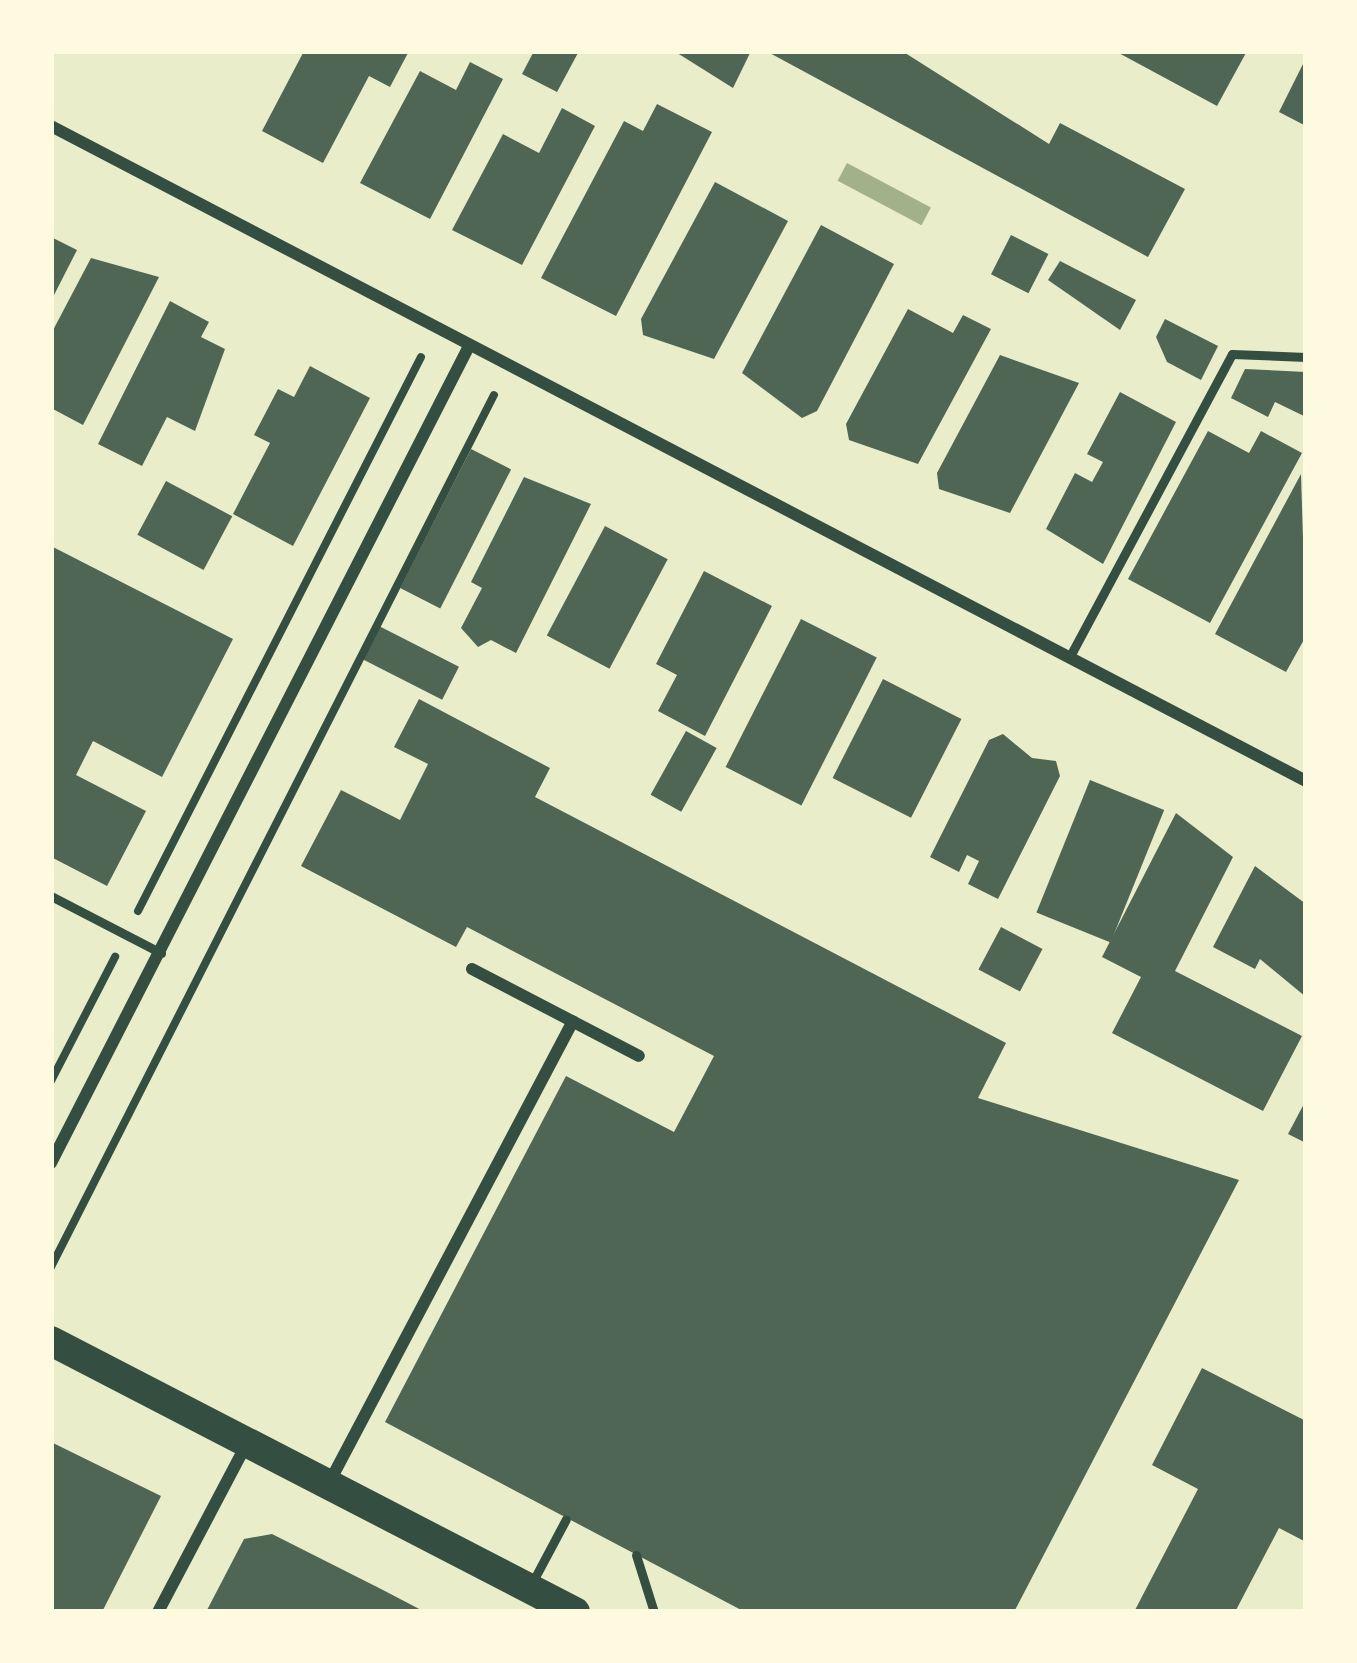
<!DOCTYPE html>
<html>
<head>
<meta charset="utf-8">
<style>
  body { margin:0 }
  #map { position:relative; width:1357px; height:1663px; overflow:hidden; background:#e9edc9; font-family:Commissioner,sans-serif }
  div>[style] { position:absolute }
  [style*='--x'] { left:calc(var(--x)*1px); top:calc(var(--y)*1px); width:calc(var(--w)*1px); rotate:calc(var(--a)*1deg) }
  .water>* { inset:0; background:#a3b18a; transform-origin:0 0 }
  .building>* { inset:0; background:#4f6655; transform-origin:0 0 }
  .path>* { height:8px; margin:-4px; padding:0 4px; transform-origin:4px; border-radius:4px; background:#344e41 }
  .service>* { height:9px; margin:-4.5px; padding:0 4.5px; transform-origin:4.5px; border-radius:4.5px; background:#344e41 }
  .minor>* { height:12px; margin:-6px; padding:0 6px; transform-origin:6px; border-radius:6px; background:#344e41 }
  .primary>* { height:30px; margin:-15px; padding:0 15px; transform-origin:15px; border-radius:15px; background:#344e41 }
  span { translate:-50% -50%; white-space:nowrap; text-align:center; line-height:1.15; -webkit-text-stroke:12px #fefae0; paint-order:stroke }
  .frame { position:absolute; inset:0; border:54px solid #fefae0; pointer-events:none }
</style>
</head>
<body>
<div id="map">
  <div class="water">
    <i style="left:847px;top:163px;width:95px;height:20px;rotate:28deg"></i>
  </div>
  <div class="building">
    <i style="clip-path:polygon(304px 51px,409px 51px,390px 87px,369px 76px,323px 163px,262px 131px)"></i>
    <i style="clip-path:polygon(534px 51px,579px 51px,557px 92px,522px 74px)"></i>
    <i style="clip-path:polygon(674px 51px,751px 51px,733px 88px)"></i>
    <i style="clip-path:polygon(766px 51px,902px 51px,1049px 144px,1060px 123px,1185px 189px,1148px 257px)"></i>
    <i style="clip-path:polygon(1115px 51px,1247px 51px,1217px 106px)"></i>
    <i style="clip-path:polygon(1306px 58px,1306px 126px,1279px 112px)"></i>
    <i style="clip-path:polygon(470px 62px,503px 79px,430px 219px,360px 183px,420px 71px,456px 90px)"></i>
    <i style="clip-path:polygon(657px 104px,712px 132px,616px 316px,541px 278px,624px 121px,643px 131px)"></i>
    <i style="clip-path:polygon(562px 108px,595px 126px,522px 265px,452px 230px,503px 134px,539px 153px)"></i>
    <i style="clip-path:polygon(715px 182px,788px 221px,714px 359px,643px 335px,641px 319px)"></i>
    <i style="clip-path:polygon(821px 225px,894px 264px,817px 411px,802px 418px,742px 373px)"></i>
    <i style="left:1011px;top:235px;width:42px;height:44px;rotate:27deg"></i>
    <i style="clip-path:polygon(51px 237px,77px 250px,51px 301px)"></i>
    <i style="clip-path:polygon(91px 258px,159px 277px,83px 425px,51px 408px,51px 334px)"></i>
    <i style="clip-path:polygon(1060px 261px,1136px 300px,1120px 330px,1048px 280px)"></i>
    <i style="clip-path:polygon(170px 301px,209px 322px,201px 337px,225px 349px,195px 431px,167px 417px,142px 466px,98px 444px)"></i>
    <i style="clip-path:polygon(908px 309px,953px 333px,963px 315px,991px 329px,918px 464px,849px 440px,846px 424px)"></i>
    <i style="clip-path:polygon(1165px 319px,1218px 346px,1201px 380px,1167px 362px,1156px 337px)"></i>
    <i style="clip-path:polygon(1000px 355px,1079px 383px,1010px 513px,939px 489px,937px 473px)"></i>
    <i style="clip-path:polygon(310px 366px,370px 398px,293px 546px,233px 514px,270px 443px,254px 435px,278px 389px,294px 397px)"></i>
    <i style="clip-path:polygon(1245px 369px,1306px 372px,1306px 417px,1275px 402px,1268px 417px,1231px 398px)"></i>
    <i style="clip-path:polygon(1120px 392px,1176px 422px,1103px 564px,1046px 529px,1075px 473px,1092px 482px,1103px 462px,1087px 454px)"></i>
    <i style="clip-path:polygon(1208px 431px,1249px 453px,1261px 431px,1302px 453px,1210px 623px,1128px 579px)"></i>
    <i style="left:471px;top:449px;width:45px;height:156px;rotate:27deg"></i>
    <i style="clip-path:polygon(1301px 474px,1306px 636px,1286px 672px,1215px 634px)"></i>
    <i style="clip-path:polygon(524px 477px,591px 504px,516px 653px,491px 640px,478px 647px,461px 628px,482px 588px,471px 582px)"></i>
    <i style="left:166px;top:481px;width:75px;height:61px;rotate:28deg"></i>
    <i style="left:605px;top:526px;width:71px;height:124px;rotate:28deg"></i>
    <i style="clip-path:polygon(51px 546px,233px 639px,162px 777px,93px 741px,76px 775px,146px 811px,107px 886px,51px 857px)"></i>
    <i style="clip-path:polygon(704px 571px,772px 606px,705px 736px,658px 711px,677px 675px,656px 664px)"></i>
    <i style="left:801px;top:619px;width:85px;height:166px;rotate:27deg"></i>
    <i style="left:377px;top:625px;width:92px;height:37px;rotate:27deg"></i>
    <i style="left:883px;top:679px;width:88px;height:111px;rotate:27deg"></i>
    <i style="clip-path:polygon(419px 699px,550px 768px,535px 797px,1006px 1043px,978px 1098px,1239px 1180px,1014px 1612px,745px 1612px,385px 1422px,566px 1076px,674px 1132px,714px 1056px,467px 927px,456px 947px,301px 866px,341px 790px,400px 820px,428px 764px,394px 747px)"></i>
    <i style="left:686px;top:731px;width:35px;height:73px;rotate:29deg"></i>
    <i style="clip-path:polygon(1003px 734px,1032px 758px,1056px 761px,1060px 776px,998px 899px,968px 884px,979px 861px,967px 855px,959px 872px,930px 857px,989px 740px)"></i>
    <i style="left:1090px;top:780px;width:80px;height:143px;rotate:22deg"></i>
    <i style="clip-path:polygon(1176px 813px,1233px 857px,1175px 971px,1302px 1036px,1263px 1111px,1112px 1033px,1141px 977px,1102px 957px)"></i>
    <i style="clip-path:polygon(1255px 866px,1306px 904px,1306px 997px,1260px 959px,1255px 969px,1213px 947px)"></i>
    <i style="left:1001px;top:927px;width:47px;height:48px;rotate:28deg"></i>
    <i style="clip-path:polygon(1306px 1100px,1306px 1143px,1288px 1134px)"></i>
    <i style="clip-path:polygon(1202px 1368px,1306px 1421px,1306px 1542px,1279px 1528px,1235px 1612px,1134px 1612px,1198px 1489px,1152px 1465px)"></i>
    <i style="clip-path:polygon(51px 1442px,161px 1496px,102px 1612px,51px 1612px)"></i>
    <i style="clip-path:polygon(272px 1534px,381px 1589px,425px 1612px,206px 1612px,244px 1539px)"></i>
  </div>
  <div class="path">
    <i style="--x:138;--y:911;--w:622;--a:-62.94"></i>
    <i style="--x:51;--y:1081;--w:140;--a:-62.7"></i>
    <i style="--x:51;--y:1267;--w:978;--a:-63.07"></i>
  </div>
  <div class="service">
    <i style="--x:1069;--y:658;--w:345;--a:-61.8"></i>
    <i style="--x:1232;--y:354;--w:74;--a:2.3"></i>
    <i style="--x:51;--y:896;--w:124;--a:27.4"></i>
    <i style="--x:636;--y:1555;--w:60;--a:72.5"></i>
    <i style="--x:532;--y:1583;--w:72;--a:-62"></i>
  </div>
  <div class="minor">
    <i style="--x:51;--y:126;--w:1416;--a:27.56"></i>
    <i style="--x:472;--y:969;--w:188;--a:27.5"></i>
    <i style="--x:51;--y:1163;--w:918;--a:-62.9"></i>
    <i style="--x:329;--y:1483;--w:522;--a:-62.16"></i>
    <i style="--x:158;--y:1612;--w:191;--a:-62.2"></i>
  </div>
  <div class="primary">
    <i style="--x:51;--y:1341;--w:590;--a:27.35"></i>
  </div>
  <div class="frame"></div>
</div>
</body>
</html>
